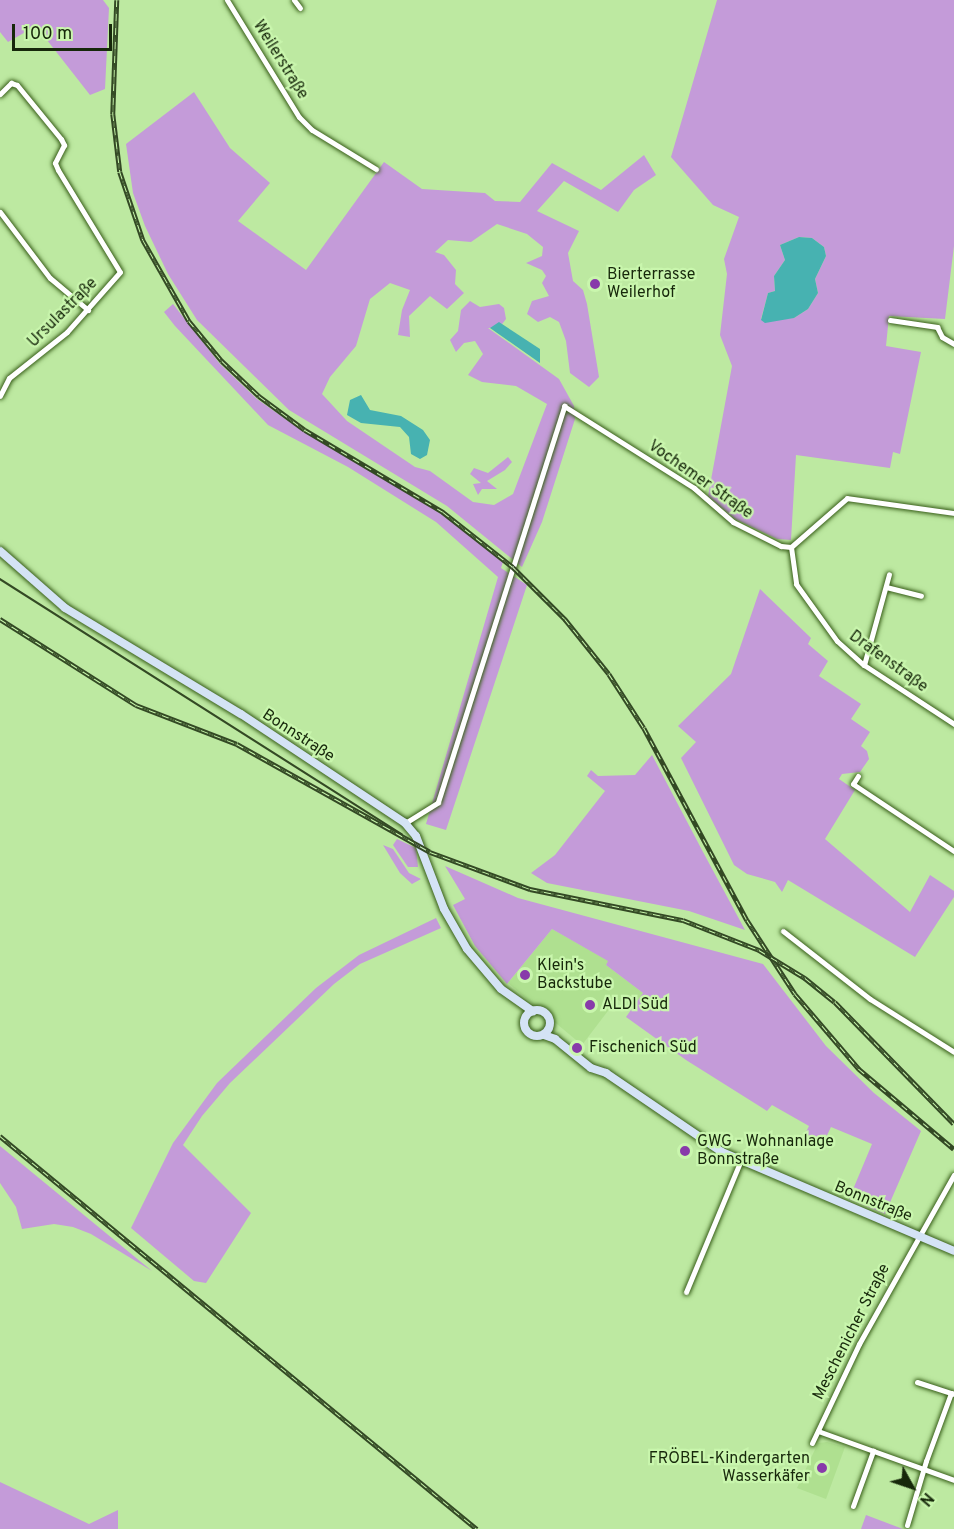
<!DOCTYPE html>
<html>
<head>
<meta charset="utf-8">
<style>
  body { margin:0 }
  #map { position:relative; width:954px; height:1529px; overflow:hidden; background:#bde9a1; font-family:Overpass,sans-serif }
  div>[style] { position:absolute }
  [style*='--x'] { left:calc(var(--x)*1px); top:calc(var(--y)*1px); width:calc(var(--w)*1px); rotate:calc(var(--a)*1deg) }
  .built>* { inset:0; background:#afe090 }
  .green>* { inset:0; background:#c49bd9 }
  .water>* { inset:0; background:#47b2b1 }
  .roads { filter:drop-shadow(0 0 2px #385e19) drop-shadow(0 0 2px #385e19) }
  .street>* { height:5px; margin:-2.5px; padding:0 2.5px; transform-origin:2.5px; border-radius:2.5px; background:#fff }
  .secondary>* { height:8px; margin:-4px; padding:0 4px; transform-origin:4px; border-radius:4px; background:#d4e3f5 }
  .secondary>.ring { margin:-4px; padding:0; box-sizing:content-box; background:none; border:8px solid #d4e3f5; border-radius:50% }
  .tram>* { height:1.5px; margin:-0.75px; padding:0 0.75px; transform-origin:0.75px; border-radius:0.75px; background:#334924 }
  .rail>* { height:4.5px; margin-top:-2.25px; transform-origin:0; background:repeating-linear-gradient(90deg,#c9f6ad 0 7px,#334924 0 14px); box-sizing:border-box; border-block:2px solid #334924 }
  .dots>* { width:16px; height:16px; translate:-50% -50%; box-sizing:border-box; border:3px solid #c9f6ad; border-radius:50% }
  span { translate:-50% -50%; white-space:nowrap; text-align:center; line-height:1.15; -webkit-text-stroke:4.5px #c9f6ad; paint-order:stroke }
  .street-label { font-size:16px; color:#17280b }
  .poi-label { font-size:16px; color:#17280b }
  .left { translate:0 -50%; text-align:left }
  .right { translate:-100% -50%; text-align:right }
  .north { position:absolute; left:882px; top:1457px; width:60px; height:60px; -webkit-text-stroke:4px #c9f6ad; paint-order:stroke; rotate:130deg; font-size:16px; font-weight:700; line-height:24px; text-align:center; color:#17280b }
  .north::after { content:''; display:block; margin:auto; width:21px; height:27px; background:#17280b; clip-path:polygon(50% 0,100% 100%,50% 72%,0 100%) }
  .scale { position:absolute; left:12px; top:24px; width:100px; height:27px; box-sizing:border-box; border:3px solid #17280b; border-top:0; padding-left:8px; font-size:18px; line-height:21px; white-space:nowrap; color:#17280b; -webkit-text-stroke:4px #c9f6ad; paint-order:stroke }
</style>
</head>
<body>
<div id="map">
  <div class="built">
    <i style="clip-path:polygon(552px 929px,609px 961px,606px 965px,643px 993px,631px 1009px,617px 999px,582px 1045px,508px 983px)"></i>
    <i style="clip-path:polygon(827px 1442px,845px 1447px,826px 1499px,797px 1488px,818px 1443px)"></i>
  </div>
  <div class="green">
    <i style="clip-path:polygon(0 0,103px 0,109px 8px,105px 89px,90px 95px,36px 26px,8px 42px,0 32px)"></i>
    <i style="clip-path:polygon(evenodd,717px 0,954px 0,954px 246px,945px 319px,889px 316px,886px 346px,921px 352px,900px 454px,893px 452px,890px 468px,796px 455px,791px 540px,777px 539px,735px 519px,708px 496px,732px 366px,720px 335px,727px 274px,724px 259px,739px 217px,713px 205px,671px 157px,717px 0,799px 237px,812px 238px,824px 247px,826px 256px,815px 279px,818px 293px,808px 309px,794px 318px,761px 319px,768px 293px,775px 291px,774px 276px,785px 260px,780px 245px,799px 237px)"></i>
    <i style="clip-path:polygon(194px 92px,230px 148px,270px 183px,238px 221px,306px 270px,384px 162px,422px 189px,485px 193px,495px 201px,520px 202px,552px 163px,601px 190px,644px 155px,656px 175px,634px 190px,618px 212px,564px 181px,537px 211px,579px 231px,568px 253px,573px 281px,583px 290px,587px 304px,599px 377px,589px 387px,570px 373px,566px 341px,559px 322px,550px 317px,538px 322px,527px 314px,532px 301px,549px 296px,542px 283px,546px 276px,542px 270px,526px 263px,542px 256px,543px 247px,527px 234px,497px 224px,471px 242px,448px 240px,435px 252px,444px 255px,456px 270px,455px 284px,464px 293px,447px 309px,430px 296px,409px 316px,410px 337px,398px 335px,402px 310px,410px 290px,390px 283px,370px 299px,356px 346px,330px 377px,322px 394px,347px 421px,415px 467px,430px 471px,473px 502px,494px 505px,513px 494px,547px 404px,516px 386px,482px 382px,468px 375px,483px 354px,475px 341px,464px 343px,456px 352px,450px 340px,458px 331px,461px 310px,470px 301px,480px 307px,499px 304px,504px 308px,506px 319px,499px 328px,488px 328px,559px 379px,574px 406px,575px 419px,542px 522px,522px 567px,447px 506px,289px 410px,197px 320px,168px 274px,145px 226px,133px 193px,126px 144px)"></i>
    <i style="clip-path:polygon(173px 304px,220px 364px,257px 399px,304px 432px,442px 514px,503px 562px,501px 568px,527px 585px,446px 830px,426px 824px,498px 577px,436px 522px,348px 467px,268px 425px,175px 326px,164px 312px)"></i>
    <i style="clip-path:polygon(508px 457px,512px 462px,505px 470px,487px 481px,497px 489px,482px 489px,478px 495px,473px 484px,481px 483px,470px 474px,474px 468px,488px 473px)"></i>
    <i style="clip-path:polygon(760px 589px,811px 638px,808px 644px,828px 661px,819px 676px,861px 704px,851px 719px,870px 732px,861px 746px,867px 751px,869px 759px,860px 772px,842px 774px,839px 779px,855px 790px,825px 839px,910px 912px,930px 875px,954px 891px,954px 897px,915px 957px,788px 880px,782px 892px,775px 882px,747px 874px,734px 865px,681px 758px,696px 742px,678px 726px,731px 674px)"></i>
    <i style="clip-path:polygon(652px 755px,703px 852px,745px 930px,689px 911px,547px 883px,531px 873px,555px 855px,605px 791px,587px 776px,591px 770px,598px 776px,635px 775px)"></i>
    <i style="clip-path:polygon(397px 839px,416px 848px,418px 867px,408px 867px,393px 845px)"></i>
    <i style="clip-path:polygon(383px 845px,393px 849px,409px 873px,421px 879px,412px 884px,400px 873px)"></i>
    <i style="clip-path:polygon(445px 866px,518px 898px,763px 964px,826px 1046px,874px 1093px,921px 1131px,885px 1214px,849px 1199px,872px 1144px,831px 1127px,820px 1150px,802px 1140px,809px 1126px,772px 1105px,767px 1111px,686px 1060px,626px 1017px,643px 993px,606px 965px,608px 961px,552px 929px,507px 984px,475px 946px,453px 905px,465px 899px)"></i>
    <i style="clip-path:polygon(436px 918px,441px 928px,360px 964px,334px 984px,230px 1083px,202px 1116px,183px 1145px,251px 1213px,206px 1283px,194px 1281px,131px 1228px,173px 1143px,217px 1083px,316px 988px,359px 955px)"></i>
    <i style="clip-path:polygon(0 1146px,152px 1271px,91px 1234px,73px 1227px,54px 1224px,22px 1229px,16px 1207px,0 1183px)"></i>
    <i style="clip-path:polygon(0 1482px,89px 1524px,118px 1510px,118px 1529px,0 1529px)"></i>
    <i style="clip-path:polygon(866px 1515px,903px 1529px,861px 1529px)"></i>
  </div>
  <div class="water">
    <i style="clip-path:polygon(799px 237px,812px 238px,824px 247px,826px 256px,815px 279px,818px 293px,808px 309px,794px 318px,765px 323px,761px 320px,768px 293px,775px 291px,774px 276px,785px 260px,780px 245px)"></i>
    <i style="clip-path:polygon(499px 322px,540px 349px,540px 363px,490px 328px)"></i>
    <i style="clip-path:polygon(361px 395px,370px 410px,401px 416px,423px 430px,430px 440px,427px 455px,420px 459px,411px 454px,409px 437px,400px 427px,361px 423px,347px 415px,350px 400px)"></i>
  </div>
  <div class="roads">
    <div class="street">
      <i style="--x:227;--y:0;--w:137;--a:58.4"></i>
      <i style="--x:299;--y:117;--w:18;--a:45"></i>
      <i style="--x:312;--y:130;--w:75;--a:31.4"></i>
      <i style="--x:294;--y:0;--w:10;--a:53"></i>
      <i style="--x:0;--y:94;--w:16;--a:-45"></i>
      <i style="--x:11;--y:83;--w:6;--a:18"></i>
      <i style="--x:17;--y:85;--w:70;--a:50.8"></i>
      <i style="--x:61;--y:139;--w:7;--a:63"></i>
      <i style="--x:64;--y:145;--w:20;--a:117"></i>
      <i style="--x:55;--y:163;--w:8;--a:67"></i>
      <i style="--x:58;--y:170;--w:119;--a:58.7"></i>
      <i style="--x:120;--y:272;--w:80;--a:131.5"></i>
      <i style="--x:67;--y:332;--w:74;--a:141.6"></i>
      <i style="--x:9;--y:378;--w:20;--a:117"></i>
      <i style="--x:0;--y:212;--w:83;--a:52.9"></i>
      <i style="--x:50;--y:278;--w:50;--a:40.1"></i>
      <i style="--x:890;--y:320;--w:48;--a:8.5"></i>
      <i style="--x:937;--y:327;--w:11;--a:63"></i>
      <i style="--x:942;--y:337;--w:14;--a:30"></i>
      <i style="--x:791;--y:547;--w:37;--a:82"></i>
      <i style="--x:796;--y:584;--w:70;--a:54.3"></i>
      <i style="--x:837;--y:641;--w:36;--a:42"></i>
      <i style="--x:864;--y:665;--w:108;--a:33.2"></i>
      <i style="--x:886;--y:587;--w:36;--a:14"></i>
      <i style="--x:864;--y:665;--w:94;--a:-74.6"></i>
      <i style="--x:858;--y:776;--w:9;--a:122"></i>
      <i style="--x:853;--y:784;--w:121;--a:33.6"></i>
      <i style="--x:405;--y:823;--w:39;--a:-32"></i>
      <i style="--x:438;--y:802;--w:416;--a:-72.3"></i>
      <i style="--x:564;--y:406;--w:154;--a:32.2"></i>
      <i style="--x:694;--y:488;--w:52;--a:41.1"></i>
      <i style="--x:733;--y:522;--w:54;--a:26.6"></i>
      <i style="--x:781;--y:546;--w:10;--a:6"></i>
      <i style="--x:791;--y:547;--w:74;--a:-41.2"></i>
      <i style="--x:847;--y:498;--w:108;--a:8"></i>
      <i style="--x:783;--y:931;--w:110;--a:38"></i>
      <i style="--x:870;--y:999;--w:99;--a:32.2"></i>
      <i style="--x:686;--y:1292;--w:141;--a:-67.4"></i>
      <i style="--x:917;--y:1382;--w:36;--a:18"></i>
      <i style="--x:818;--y:1431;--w:145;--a:19.8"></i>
      <i style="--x:812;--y:1443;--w:110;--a:-64.6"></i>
      <i style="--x:859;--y:1344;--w:194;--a:-60.7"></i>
      <i style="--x:853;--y:1506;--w:59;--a:-70"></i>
      <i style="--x:907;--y:1525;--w:67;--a:-73.5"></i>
      <i style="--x:926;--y:1461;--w:72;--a:-69.8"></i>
      <i style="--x:951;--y:1393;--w:3;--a:18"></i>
    </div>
    <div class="secondary">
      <i style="--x:0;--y:551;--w:86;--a:41.2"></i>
      <i style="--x:65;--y:608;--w:205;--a:31.1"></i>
      <i style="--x:241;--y:714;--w:197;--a:33.6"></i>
      <i style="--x:405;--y:823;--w:17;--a:50"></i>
      <i style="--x:416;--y:836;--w:78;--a:69"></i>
      <i style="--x:444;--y:909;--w:46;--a:60.1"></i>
      <i style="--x:467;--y:949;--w:52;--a:49.6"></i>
      <i style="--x:501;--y:989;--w:39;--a:35"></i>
      <i class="ring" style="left:524px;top:1010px;width:18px;height:18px"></i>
      <i style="--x:544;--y:1035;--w:12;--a:20"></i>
      <i style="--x:555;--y:1039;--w:46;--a:38.9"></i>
      <i style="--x:591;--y:1068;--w:16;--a:18"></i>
      <i style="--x:606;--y:1073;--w:140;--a:34.3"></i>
      <i style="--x:722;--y:1152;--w:252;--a:23.1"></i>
    </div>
  </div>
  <div class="tram">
    <i style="--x:0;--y:579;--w:476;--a:32.4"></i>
  </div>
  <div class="rail">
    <i style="--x:117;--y:0;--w:114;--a:92"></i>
    <i style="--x:113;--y:114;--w:58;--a:83.1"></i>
    <i style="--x:120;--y:172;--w:72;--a:71.3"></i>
    <i style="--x:143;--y:240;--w:93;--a:60.4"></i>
    <i style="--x:189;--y:321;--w:52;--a:50.5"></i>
    <i style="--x:222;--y:361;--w:51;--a:43.4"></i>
    <i style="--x:259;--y:396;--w:57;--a:36.5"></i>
    <i style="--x:305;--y:430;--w:161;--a:30.7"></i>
    <i style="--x:443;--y:512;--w:89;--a:38.2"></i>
    <i style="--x:513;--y:567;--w:74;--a:45"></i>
    <i style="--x:565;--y:619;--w:70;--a:51.3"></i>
    <i style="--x:609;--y:674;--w:64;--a:57.1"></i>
    <i style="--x:644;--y:728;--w:218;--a:61.8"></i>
    <i style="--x:747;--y:920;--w:88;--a:57"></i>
    <i style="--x:795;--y:994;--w:99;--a:49.5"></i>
    <i style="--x:859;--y:1069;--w:124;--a:40.1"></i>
    <i style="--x:0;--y:619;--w:161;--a:32.3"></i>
    <i style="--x:136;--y:705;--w:108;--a:21.1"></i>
    <i style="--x:237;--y:744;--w:221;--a:29.2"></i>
    <i style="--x:430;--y:852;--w:107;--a:20.3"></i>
    <i style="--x:530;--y:889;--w:156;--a:11.5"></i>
    <i style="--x:683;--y:920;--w:82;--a:21.5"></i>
    <i style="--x:759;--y:950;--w:54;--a:31.3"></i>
    <i style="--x:805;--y:978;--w:38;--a:39"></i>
    <i style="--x:835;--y:1002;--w:170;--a:45.7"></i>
    <i style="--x:0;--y:1136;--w:618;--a:39.49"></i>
  </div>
  <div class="dots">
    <i style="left:595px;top:284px;background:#883aaa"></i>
    <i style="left:525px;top:975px;background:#883aaa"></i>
    <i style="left:590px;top:1005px;background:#883aaa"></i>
    <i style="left:577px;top:1048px;background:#883aaa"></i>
    <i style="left:685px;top:1151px;background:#883aaa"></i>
    <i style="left:822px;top:1468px;background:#883aaa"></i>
  </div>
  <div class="street-label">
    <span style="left:280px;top:60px;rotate:58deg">Weilerstraße</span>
    <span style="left:63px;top:313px;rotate:-45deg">Ursulastraße</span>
    <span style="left:700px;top:480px;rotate:35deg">Vochemer Straße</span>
    <span style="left:888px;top:662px;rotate:36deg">Drafenstraße</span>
    <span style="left:298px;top:736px;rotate:33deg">Bonnstraße</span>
    <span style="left:873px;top:1202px;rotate:22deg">Bonnstraße</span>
    <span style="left:852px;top:1332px;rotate:-63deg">Meschenicher Straße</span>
  </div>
  <div class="poi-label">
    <span class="left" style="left:607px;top:284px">Bierterrasse<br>Weilerhof</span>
    <span class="left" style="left:537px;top:975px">Klein's<br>Backstube</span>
    <span class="left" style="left:602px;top:1005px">ALDI Süd</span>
    <span class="left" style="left:589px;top:1048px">Fischenich Süd</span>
    <span class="left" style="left:697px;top:1151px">GWG - Wohnanlage<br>Bonnstraße</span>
    <span class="right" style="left:810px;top:1468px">FRÖBEL-Kindergarten<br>Wasserkäfer</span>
  </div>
  <div class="north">N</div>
  <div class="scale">100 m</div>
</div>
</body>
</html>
